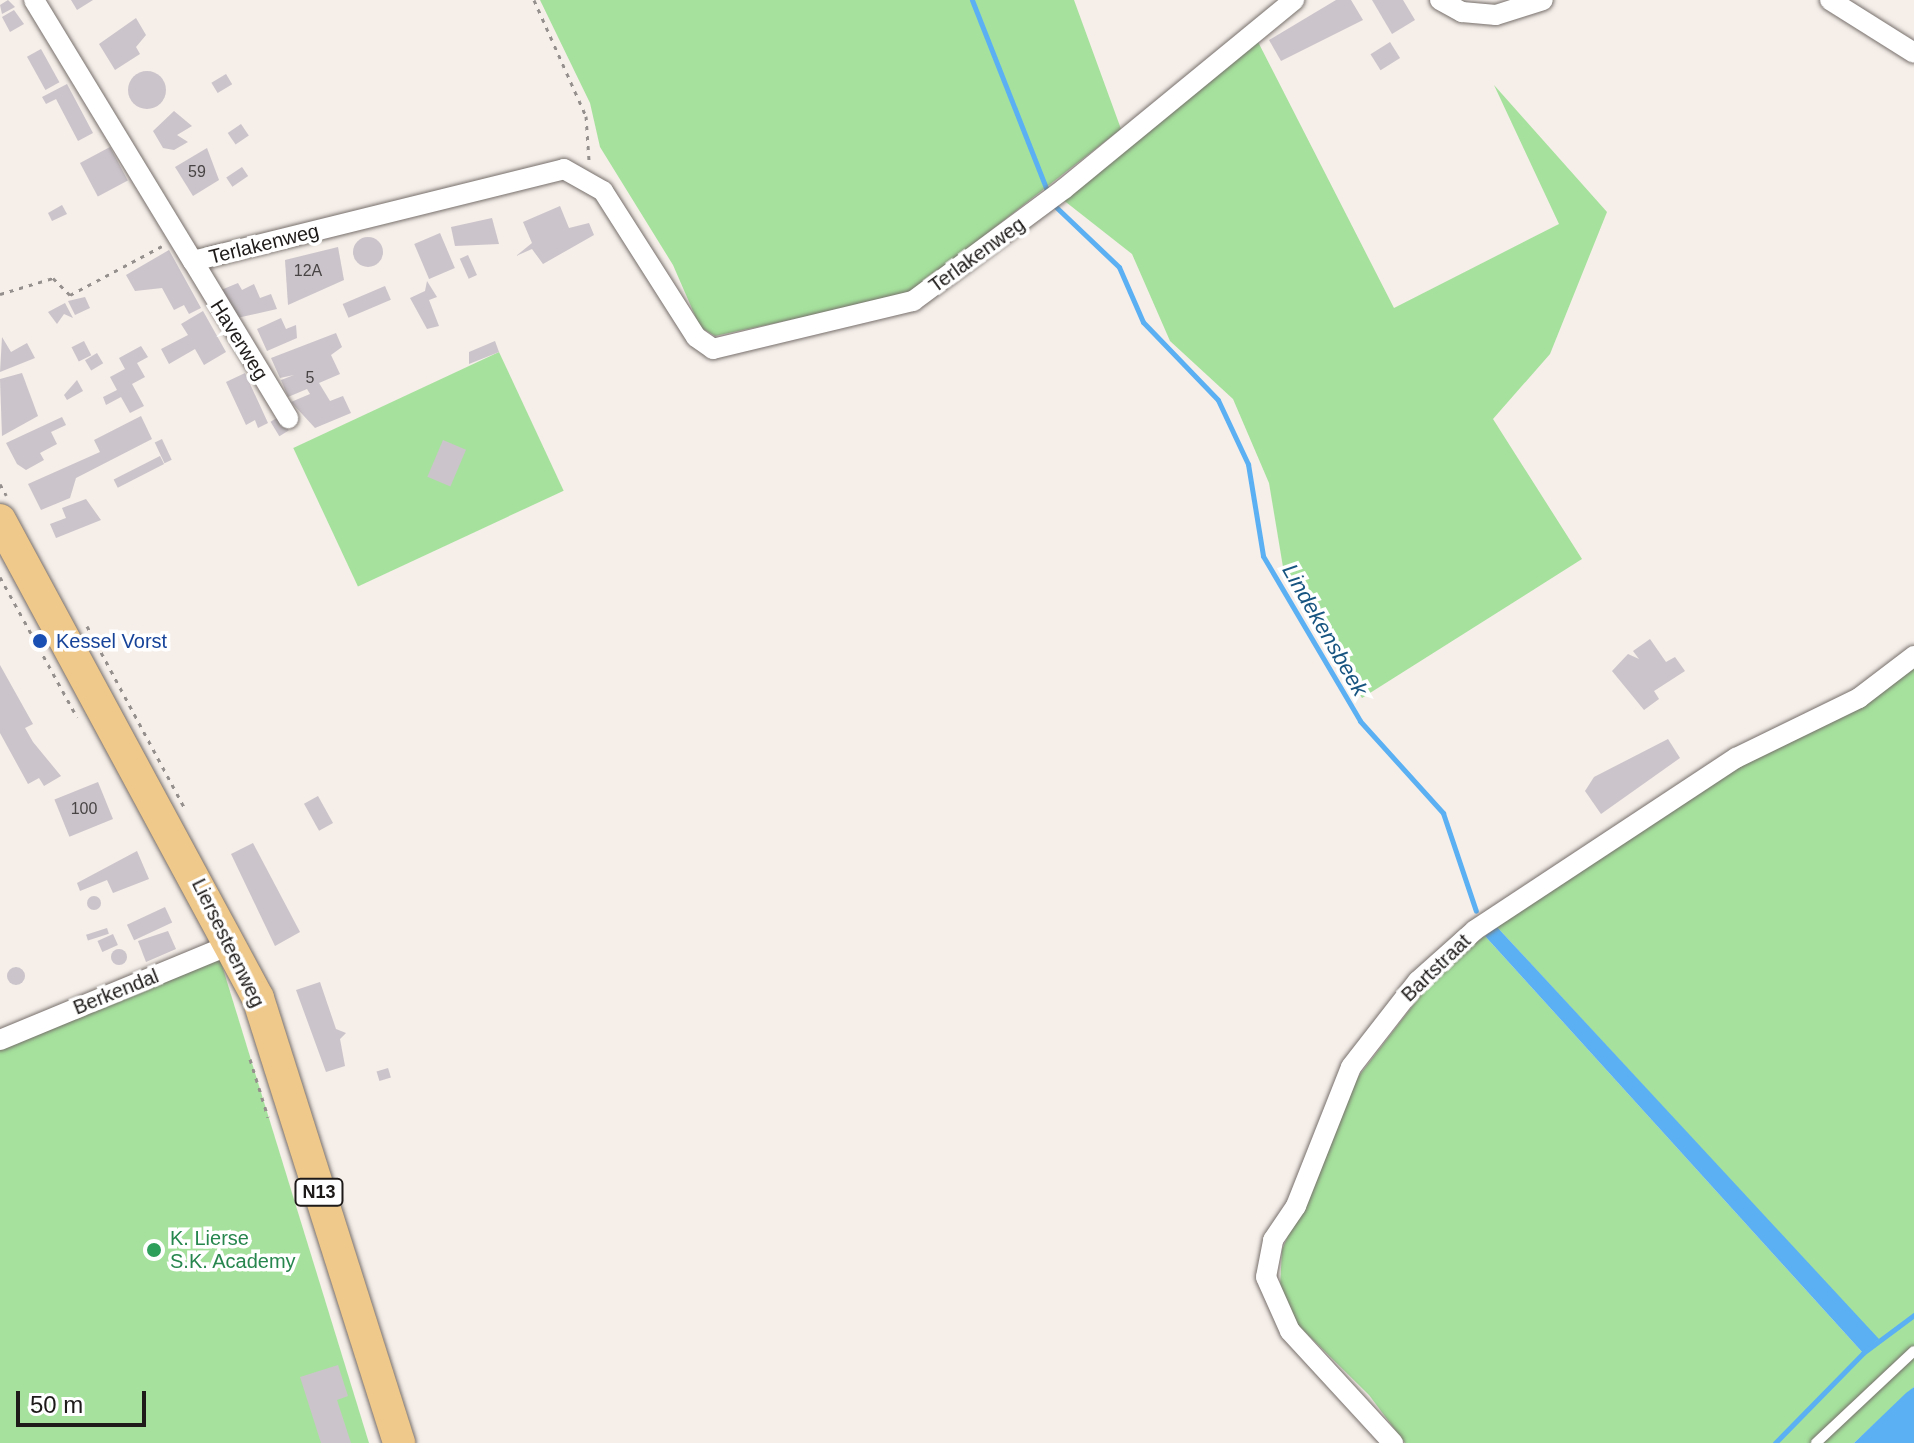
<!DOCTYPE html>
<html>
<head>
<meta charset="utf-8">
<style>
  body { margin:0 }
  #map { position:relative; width:1914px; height:1443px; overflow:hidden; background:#f5eee9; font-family:Arial,sans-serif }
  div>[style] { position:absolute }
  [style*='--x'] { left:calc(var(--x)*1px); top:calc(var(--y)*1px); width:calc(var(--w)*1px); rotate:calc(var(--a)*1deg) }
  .green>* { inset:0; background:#a6e29d; transform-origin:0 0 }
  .water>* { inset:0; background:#5bb0f3 }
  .stream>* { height:5px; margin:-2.5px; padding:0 2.5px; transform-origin:2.5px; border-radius:2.5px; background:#5bb0f3 }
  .building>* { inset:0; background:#cbc4ca; transform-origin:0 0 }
  .round { border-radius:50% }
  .path>* { height:3px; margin-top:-1.5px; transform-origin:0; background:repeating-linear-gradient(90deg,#95908d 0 4px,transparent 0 10px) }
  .roads { filter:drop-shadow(0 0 2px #766f6b) drop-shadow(0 0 2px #766f6b) }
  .service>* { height:10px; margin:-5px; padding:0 5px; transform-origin:5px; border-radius:5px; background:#fff }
  .minor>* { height:20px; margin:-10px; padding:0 10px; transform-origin:10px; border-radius:10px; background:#fff }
  .primary>* { height:32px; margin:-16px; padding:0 16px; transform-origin:16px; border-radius:16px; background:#efc88b }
  .dots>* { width:22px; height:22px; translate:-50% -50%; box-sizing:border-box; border:4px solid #fff; border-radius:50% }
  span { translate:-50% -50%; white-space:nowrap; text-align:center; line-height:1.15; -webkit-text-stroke:7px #fff; paint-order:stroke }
  .number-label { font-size:16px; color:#484445 }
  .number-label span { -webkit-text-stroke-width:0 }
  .shield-label span { padding:2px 6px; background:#fff; border:2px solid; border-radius:6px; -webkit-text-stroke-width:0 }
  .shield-label { font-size:18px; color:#1d1a19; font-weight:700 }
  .street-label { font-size:20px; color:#1d1a19 }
  .transit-label { font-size:20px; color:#164399 }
  .left { translate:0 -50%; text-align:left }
  .leisure-label { font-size:20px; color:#27864d }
  .water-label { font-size:22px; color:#175480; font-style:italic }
  .scale { position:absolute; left:16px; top:1391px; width:130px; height:36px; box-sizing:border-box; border:4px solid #1d1a19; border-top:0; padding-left:10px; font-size:24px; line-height:28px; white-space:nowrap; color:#1d1a19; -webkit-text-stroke:6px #fff; paint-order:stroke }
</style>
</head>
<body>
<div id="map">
  <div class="green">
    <i style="clip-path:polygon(540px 0,1074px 0,1121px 129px,908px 295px,715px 336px,700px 327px,673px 265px,600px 147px,590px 103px)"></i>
    <i style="clip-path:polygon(1254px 34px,1394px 308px,1559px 224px,1494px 85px,1607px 212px,1550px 354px,1493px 419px,1582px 559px,1362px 698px,1284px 573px,1269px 483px,1233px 399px,1170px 341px,1132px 254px,1062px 199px)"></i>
    <i style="left:499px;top:352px;width:153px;height:227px;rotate:65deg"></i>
    <i style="clip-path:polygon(1914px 668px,1914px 1387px,1854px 1443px,1405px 1443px,1369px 1395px,1295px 1322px,1280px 1287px,1282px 1250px,1348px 1090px,1441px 969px,1485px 936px,1863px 1353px,1878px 1340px,1497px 927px,1737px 767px,1863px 706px)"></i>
    <i style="clip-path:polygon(220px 959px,369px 1443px,0 1443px,0 1046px)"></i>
  </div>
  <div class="water">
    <i style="clip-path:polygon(1497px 927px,1879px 1339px,1863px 1353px,1485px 936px)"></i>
    <i style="clip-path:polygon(1914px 1387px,1914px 1443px,1854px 1443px,1906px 1393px)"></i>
  </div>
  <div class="stream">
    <i style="--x:972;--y:0;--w:207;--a:68.5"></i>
    <i style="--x:1056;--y:207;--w:87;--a:43.6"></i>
    <i style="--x:1119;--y:267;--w:60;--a:66.4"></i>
    <i style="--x:1143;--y:322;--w:108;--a:46.1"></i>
    <i style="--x:1218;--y:400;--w:71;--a:64.9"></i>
    <i style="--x:1248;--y:464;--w:93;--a:80.7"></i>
    <i style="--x:1263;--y:556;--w:191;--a:59.5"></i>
    <i style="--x:1360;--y:721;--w:124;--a:47.9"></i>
    <i style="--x:1443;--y:813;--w:103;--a:71.4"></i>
    <i style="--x:1775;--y:1443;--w:126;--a:-45.6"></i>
    <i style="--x:1863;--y:1353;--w:64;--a:-36.7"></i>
  </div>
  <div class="building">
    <i style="clip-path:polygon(8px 0,15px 7px,2px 14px,0 5px)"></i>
    <i style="clip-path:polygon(71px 0,93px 0,77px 10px)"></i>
    <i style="clip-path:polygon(1336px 0,1351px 0,1363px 20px,1281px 61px,1269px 40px)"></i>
    <i style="clip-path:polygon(1372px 0,1403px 0,1415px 20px,1392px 34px)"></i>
    <i style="clip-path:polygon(14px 10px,24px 24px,10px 32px,2px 17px)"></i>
    <i style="clip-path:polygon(136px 18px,146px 35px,136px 47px,140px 54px,115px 70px,99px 44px)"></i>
    <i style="left:1390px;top:42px;width:19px;height:23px;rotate:58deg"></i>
    <i style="left:41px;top:49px;width:38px;height:16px;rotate:61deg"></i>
    <i class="round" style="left:128px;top:71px;width:38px;height:38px"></i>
    <i style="left:226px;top:74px;width:12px;height:17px;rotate:59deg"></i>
    <i style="clip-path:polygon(67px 84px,93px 133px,78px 141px,56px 99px,46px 104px,42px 97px)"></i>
    <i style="clip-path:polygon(174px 111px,192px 126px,177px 135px,188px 142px,174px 150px,163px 148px,153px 131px)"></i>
    <i style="left:241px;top:124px;width:14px;height:16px;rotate:56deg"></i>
    <i style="left:110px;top:147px;width:38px;height:34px;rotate:62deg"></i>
    <i style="clip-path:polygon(207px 148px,219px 180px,193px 196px,175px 167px)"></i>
    <i style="left:242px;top:167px;width:11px;height:19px;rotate:56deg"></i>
    <i style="clip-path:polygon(62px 205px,67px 214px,52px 221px,48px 213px)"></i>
    <i style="clip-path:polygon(560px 206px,569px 228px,589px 223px,594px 235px,543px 264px,532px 249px,516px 256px,532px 243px,523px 222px)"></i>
    <i style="clip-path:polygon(492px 218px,499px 244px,455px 246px,451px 227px)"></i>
    <i style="left:440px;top:233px;width:38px;height:28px;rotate:67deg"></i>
    <i class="round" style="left:353px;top:237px;width:30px;height:30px"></i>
    <i style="clip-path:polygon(338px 247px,344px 280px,288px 305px,285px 260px)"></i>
    <i style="clip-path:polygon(169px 250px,201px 308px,189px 314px,184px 305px,174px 310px,162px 288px,135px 291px,126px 275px)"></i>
    <i style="left:468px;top:255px;width:22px;height:9px;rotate:66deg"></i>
    <i style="clip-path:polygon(427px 281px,437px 297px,429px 300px,439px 326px,427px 329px,410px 298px,425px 291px)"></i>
    <i style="clip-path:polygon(238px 283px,242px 290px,254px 284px,260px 298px,271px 294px,277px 309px,237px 318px,221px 290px)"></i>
    <i style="left:385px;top:286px;width:15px;height:46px;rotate:67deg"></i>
    <i style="clip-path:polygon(85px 297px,90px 308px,75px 315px,68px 301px)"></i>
    <i style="clip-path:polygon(65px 303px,73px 318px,64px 314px,57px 324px,48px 312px)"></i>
    <i style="clip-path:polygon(203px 311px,226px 352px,204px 365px,195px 349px,169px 364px,161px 349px,188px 335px,181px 324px)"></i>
    <i style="clip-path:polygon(281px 318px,286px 329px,296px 325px,297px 338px,267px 351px,257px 329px)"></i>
    <i style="clip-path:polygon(336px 333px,342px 347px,331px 355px,340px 374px,319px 383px,330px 401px,343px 396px,351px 413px,315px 428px,291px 402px,310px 394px,307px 389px,288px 397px,281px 380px,294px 375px,280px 378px,271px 358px)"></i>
    <i style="clip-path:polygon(2px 337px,11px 352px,27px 343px,35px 358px,0 372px)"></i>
    <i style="left:84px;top:341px;width:16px;height:14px;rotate:63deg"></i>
    <i style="clip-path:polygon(495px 341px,499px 352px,469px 364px,469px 352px)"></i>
    <i style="clip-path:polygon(141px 346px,148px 357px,137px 363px,145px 377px,132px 384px,144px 406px,130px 413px,121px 397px,106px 405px,103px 397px,117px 390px,110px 377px,125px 369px,119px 358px)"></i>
    <i style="left:97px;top:353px;width:12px;height:14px;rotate:59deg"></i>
    <i style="clip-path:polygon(22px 373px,38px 416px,2px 436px,0 379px)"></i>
    <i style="clip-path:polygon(245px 373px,268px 423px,258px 428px,255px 420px,246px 425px,226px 382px)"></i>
    <i style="clip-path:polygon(77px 380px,83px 391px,67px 400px,64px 395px)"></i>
    <i style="clip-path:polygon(141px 416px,152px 439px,76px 478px,70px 498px,41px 510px,28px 484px,100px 452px,94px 440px)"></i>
    <i style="left:280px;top:416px;width:17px;height:11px;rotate:59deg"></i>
    <i style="clip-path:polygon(62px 417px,66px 425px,51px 432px,57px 444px,40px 453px,44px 460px,26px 470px,17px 464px,6px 443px)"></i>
    <i style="left:162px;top:439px;width:23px;height:8px;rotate:65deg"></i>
    <i style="left:443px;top:440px;width:25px;height:40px;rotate:23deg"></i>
    <i style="left:160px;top:456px;width:9px;height:52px;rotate:63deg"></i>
    <i style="clip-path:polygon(86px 499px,101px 520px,56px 538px,50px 524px,66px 518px,62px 508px)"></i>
    <i style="clip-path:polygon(1650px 639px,1666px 662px,1675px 657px,1685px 671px,1654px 691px,1659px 699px,1644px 710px,1612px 671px,1628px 654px,1639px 659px,1633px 651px)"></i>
    <i style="clip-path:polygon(0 665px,33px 724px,25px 728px,33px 742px,61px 776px,44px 786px,39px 778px,28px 784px,0 733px)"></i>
    <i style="clip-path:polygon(1668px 739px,1680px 758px,1601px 814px,1585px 791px,1594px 777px)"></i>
    <i style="left:98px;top:782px;width:40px;height:47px;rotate:68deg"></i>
    <i style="left:318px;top:796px;width:31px;height:16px;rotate:61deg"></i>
    <i style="clip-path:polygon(253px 843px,300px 932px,275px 946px,231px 854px)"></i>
    <i style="clip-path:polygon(137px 851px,149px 879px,113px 893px,107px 880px,80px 891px,77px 883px)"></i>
    <i class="round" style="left:87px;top:896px;width:14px;height:14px"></i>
    <i style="left:165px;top:907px;width:17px;height:42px;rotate:65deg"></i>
    <i style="left:107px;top:928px;width:6px;height:22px;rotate:72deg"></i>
    <i style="clip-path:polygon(168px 931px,176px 949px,146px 962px,138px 941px)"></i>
    <i style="left:113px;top:934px;width:12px;height:17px;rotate:66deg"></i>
    <i class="round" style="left:111px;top:949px;width:16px;height:16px"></i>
    <i class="round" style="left:7px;top:967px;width:18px;height:18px"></i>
    <i style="clip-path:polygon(320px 982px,336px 1029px,346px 1033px,340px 1039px,345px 1066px,326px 1072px,296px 990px)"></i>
    <i style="left:388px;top:1068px;width:10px;height:12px;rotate:73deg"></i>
    <i style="clip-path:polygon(338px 1365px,348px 1396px,337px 1400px,351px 1443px,321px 1443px,300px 1377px)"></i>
  </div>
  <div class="path">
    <i style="--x:534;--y:0;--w:127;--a:65.9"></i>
    <i style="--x:586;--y:116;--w:44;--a:86.1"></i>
    <i style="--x:0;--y:294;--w:55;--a:-16.8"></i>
    <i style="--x:53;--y:278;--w:24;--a:45"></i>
    <i style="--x:70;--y:295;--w:104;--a:-28"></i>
    <i style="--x:0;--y:484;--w:13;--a:61"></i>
    <i style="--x:0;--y:577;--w:160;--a:61.2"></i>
    <i style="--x:87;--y:626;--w:208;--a:61.8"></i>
    <i style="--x:250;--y:1059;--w:61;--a:72.8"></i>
  </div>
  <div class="roads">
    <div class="service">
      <i style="--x:1816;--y:1443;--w:134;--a:-43.2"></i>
    </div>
    <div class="minor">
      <i style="--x:34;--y:0;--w:306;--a:58.7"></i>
      <i style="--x:193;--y:261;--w:382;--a:-13.9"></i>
      <i style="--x:564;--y:169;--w:45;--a:29.4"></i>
      <i style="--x:603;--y:191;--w:173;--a:57.5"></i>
      <i style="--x:696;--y:337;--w:21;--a:35"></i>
      <i style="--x:713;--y:349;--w:206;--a:-13.5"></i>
      <i style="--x:913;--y:301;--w:188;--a:-36.6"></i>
      <i style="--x:1064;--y:189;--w:298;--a:-39.4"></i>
      <i style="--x:1440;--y:0;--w:25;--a:29"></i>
      <i style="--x:1462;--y:12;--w:34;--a:5"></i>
      <i style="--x:1496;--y:15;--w:49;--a:-17.7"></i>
      <i style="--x:1830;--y:0;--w:99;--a:32.2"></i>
      <i style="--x:193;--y:261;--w:184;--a:58.8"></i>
      <i style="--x:0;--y:1040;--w:251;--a:-22.5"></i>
      <i style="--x:1393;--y:1443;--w:152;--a:-132.6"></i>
      <i style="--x:1290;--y:1331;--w:59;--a:-114"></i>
      <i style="--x:1266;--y:1277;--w:38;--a:-79"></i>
      <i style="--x:1273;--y:1240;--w:41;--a:-55.9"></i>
      <i style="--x:1296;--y:1206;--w:149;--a:-68.4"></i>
      <i style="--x:1351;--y:1067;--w:109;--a:-52.1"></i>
      <i style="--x:1418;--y:981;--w:76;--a:-41.8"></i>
      <i style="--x:1475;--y:930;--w:313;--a:-33.4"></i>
      <i style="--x:1736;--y:758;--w:137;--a:-26"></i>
      <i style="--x:1859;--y:698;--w:69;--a:-37.4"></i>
    </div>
    <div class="primary">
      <i style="--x:0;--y:520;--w:543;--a:61.64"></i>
      <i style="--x:258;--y:998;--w:467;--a:72.4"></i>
    </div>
  </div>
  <div class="dots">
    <i style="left:40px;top:641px;background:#1a4fb4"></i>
    <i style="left:154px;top:1250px;background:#2e9e5b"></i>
  </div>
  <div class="number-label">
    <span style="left:197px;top:172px">59</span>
    <span style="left:308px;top:271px">12A</span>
    <span style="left:310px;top:378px">5</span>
    <span style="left:84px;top:809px">100</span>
  </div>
  <div class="shield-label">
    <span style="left:319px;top:1192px">N13</span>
  </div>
  <div class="street-label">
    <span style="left:264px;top:244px;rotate:-14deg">Terlakenweg</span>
    <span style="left:977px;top:255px;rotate:-36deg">Terlakenweg</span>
    <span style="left:239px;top:340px;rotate:58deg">Haverweg</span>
    <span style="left:228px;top:943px;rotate:64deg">Liersesteenweg</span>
    <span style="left:1436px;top:968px;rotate:-44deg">Bartstraat</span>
    <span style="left:116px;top:992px;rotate:-22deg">Berkendal</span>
  </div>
  <div class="transit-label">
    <span class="left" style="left:56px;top:641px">Kessel Vorst</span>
  </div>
  <div class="leisure-label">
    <span class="left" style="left:170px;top:1250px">K. Lierse<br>S.K. Academy</span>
  </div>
  <div class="water-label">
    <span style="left:1325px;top:630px;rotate:60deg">Lindekensbeek</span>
  </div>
  <div class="scale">50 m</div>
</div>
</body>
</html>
